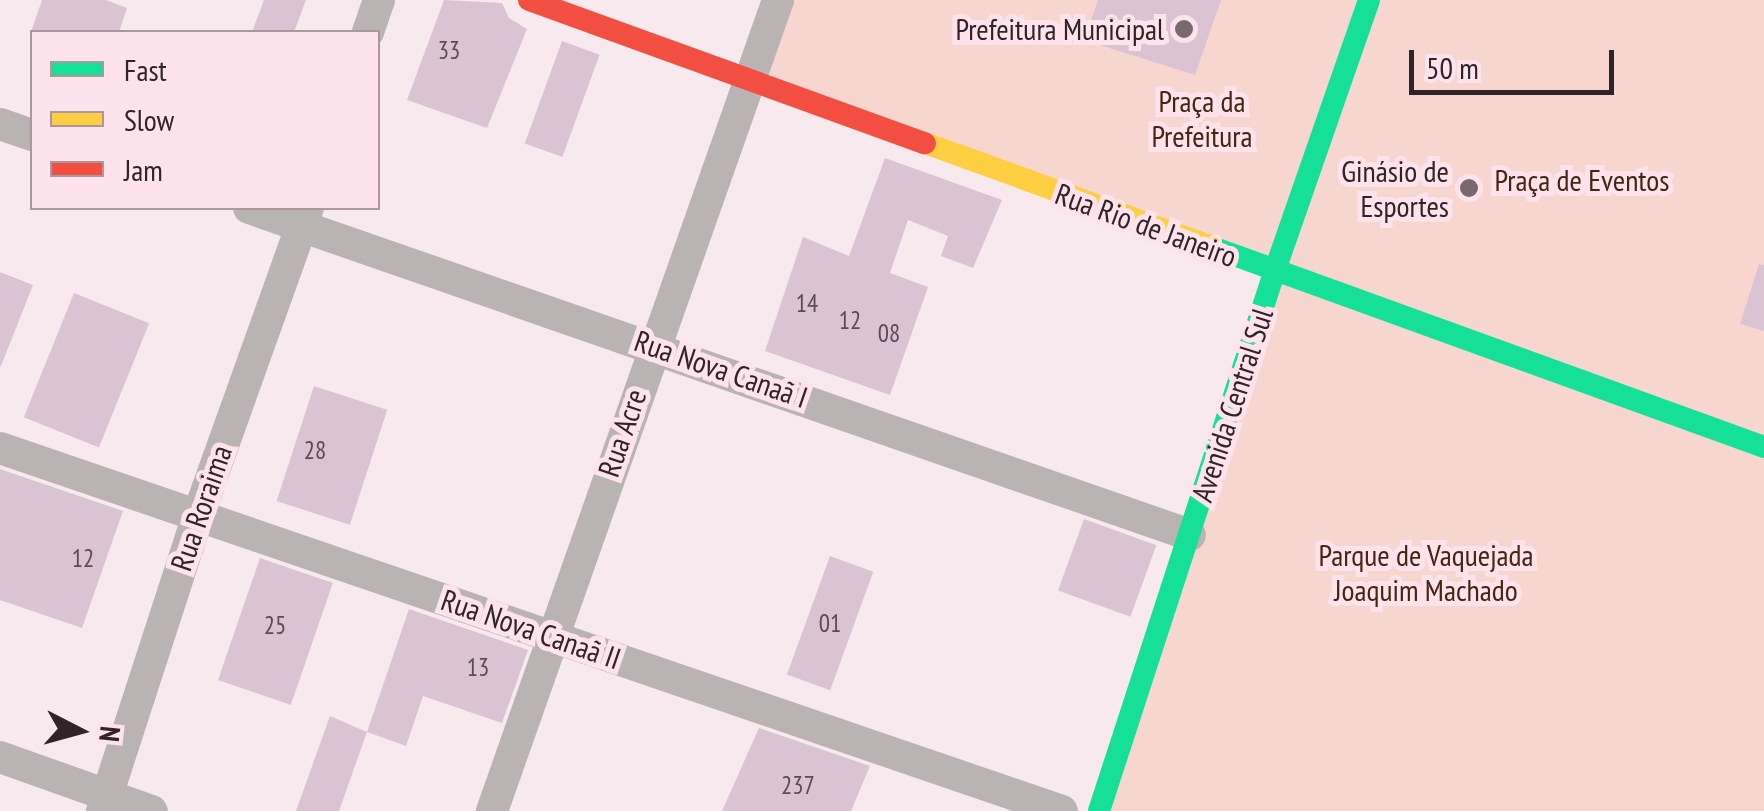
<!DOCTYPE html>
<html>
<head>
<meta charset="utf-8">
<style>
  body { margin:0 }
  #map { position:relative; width:1764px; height:811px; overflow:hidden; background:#f8e9ee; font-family:"PT Sans Narrow",sans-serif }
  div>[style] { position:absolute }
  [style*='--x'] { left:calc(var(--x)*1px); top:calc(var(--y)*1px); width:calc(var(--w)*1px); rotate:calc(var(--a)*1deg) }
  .green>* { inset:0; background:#f6d6ce }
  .building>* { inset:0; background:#dac4d4; transform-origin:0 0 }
  .street>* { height:32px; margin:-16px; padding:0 16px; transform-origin:16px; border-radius:16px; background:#bab3b4 }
  .fast>* { height:22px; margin:-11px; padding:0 11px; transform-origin:11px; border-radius:11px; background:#16e098 }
  .slow>* { height:22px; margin:-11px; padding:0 11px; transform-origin:11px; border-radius:11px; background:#ffcf43 }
  .jam>* { height:22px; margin:-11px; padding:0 11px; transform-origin:11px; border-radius:11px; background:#f24e42 }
  .dots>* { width:28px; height:28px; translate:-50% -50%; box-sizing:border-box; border:5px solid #fee3ec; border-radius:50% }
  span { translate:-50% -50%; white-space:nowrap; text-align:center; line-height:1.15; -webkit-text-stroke:10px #fee3ec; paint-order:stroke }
  .number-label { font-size:25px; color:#5b4c54 }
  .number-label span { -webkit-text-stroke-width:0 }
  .poi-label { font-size:30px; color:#312429 }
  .right { translate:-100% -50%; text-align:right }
  .park-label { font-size:30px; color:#492411 }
  .street-label { font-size:30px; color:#312429 }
  .legend { position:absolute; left:30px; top:30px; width:350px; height:180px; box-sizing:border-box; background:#fee3ec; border:2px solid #ac979e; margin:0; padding:12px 18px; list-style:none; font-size:30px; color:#312429 }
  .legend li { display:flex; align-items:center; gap:20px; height:50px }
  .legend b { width:50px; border:2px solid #ac979e }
  .north { position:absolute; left:30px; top:681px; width:100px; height:100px; -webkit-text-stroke:8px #fee3ec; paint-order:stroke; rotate:96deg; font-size:28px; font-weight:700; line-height:40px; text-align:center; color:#312429 }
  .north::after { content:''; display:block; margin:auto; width:35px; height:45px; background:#312429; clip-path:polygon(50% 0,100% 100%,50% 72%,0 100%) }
  .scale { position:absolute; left:1409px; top:50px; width:205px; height:45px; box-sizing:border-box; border:5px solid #312429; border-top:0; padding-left:12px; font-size:30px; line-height:35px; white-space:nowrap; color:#312429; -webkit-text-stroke:8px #fee3ec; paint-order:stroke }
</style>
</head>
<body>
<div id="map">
  <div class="green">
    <i style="clip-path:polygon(775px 0,1764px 0,1764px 811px,1091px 811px,1274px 273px,752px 78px)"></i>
  </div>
  <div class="building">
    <i style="clip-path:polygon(42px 0,106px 0,127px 8px,119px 32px,31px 32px)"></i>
    <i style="clip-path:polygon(264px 0,306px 0,294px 32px,252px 32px)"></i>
    <i style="clip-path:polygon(444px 0,502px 3px,509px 18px,527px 29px,487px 128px,407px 100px)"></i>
    <i style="clip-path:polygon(1098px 0,1221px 0,1195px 75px,1084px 40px)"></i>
    <i style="left:562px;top:41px;width:40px;height:109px;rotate:20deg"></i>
    <i style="clip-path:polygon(885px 158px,1002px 200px,973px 268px,941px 256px,948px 236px,908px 220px,890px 273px,928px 287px,890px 395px,765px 351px,803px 237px,849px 256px)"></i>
    <i style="clip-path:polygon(1759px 264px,1764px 265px,1764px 331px,1740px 324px)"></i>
    <i style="clip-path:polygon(0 272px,33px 285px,1px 366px,0 366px)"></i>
    <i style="left:74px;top:293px;width:81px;height:134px;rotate:22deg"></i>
    <i style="left:314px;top:386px;width:77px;height:121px;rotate:18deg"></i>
    <i style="clip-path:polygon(0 469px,123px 511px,82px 628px,0 600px)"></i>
    <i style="left:1084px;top:519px;width:77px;height:76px;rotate:20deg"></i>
    <i style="left:830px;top:556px;width:46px;height:126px;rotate:20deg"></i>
    <i style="left:260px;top:558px;width:77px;height:129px;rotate:19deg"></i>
    <i style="clip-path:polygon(409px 609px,528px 650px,502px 723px,423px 696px,406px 746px,367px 732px)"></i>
    <i style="clip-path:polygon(330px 716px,367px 732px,339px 811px,296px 811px)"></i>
    <i style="clip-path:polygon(759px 728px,870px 766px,851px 811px,722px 811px)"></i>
  </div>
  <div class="street">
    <i style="--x:368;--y:32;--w:34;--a:-71"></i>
    <i style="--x:0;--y:124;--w:34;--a:19"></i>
    <i style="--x:249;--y:208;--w:996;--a:19.16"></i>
    <i style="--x:0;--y:448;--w:1122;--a:18.87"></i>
    <i style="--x:0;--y:757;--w:161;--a:19.6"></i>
    <i style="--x:102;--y:811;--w:311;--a:-72"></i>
    <i style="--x:198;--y:515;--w:326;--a:-70.3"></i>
    <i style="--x:492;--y:811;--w:860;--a:-70.57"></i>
  </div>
  <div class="fast">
    <i style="--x:1212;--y:247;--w:587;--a:19.92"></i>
    <i style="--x:1099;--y:811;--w:566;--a:-71.98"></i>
    <i style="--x:1274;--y:273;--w:289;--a:-70.8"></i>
  </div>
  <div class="slow">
    <i style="--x:925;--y:143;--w:305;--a:19.9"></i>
  </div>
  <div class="jam">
    <i style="--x:529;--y:0;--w:421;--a:19.9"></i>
  </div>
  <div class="dots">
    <i style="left:1184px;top:29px;background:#77696e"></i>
    <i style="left:1469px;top:188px;background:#77696e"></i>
  </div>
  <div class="number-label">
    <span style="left:449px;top:50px">33</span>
    <span style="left:807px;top:303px">14</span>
    <span style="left:850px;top:320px">12</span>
    <span style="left:889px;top:333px">08</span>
    <span style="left:315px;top:450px">28</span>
    <span style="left:83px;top:558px">12</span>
    <span style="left:830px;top:623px">01</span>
    <span style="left:275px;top:625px">25</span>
    <span style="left:478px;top:667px">13</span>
    <span style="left:798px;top:785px">237</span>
  </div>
  <div class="poi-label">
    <span class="right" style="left:1164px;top:29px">Prefeitura Municipal</span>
    <span class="right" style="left:1449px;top:188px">Ginásio de<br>Esportes</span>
  </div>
  <div class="park-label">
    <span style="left:1202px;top:118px">Praça da<br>Prefeitura</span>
    <span style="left:1582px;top:180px">Praça de Eventos</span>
    <span style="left:1426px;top:572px">Parque de Vaquejada<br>Joaquim Machado</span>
  </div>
  <div class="street-label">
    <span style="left:1146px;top:225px;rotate:20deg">Rua Rio de Janeiro</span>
    <span style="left:721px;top:369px;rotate:19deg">Rua Nova Canaã I</span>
    <span style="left:1232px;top:405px;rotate:-72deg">Avenida Central Sul</span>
    <span style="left:622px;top:433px;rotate:-71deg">Rua Acre</span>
    <span style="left:201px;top:508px;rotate:-71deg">Rua Roraima</span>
    <span style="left:531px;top:629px;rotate:19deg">Rua Nova Canaã II</span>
  </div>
  <ul class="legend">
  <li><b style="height:12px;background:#16e098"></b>Fast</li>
  <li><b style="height:12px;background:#ffcf43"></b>Slow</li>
  <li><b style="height:12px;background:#f24e42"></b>Jam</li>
  </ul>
  <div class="north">N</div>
  <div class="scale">50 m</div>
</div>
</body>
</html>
